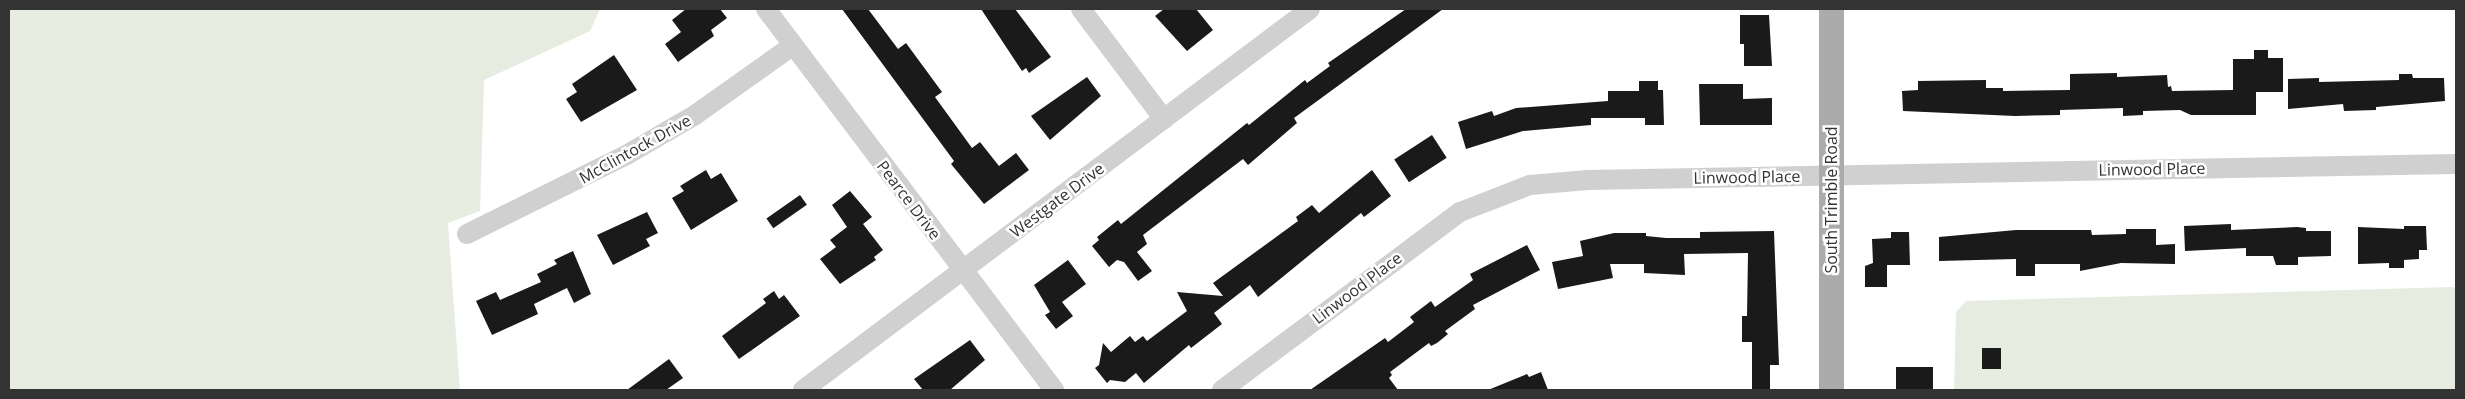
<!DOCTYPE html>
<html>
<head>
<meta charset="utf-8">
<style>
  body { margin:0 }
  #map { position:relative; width:2465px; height:399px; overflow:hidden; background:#fff; font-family:"Open Sans",sans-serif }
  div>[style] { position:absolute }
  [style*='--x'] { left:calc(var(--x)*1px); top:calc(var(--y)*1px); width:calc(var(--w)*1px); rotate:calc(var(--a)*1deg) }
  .green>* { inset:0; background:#e6ecdf }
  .building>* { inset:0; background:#1a1a1a; transform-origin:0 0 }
  .minor>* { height:20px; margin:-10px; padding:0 10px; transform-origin:10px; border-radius:10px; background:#d0d0d0 }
  .major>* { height:25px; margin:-12.5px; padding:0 12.5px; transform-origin:12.5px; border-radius:12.5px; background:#ababab }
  span { translate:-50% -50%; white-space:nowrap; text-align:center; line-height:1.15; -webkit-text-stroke:5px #fff; paint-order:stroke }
  .street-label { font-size:16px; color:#333 }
  .frame { position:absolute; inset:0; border:10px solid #333; pointer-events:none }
</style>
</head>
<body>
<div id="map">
  <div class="green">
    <i style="clip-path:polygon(9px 9px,600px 9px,590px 31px,484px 80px,480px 211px,448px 223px,460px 390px,9px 390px)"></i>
    <i style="clip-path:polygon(2453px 287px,2456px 290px,2456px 390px,1954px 390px,1956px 312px,1966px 301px)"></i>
  </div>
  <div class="building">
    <i style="clip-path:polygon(686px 9px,720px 9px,727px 18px,711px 30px,714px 36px,678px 62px,665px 44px,681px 32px,672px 20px)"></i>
    <i style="clip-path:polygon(842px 9px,868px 9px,898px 49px,906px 43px,942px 92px,935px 97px,972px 148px,980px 142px,999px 166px,1016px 153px,1029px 170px,984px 204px,951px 164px,954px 161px)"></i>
    <i style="clip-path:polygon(981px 9px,1015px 9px,1051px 57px,1029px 73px,1026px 68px,1022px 71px)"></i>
    <i style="clip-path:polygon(1164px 9px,1196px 9px,1213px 30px,1187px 51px,1155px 16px)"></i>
    <i style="clip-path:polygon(1406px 9px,1443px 9px,1294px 118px,1297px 123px,1248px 165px,1243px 159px,1143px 235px,1147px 244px,1137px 252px,1152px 271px,1138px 281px,1124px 262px,1117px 260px,1109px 267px,1092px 246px,1099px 240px,1097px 237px,1118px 220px,1121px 224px,1247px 123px,1249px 125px,1305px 80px,1307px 83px,1330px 66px,1328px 63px)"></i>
    <i style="clip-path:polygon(1740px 15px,1769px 15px,1772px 66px,1744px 66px,1744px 44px,1740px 44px)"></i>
    <i style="clip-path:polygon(2254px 50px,2268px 50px,2268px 58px,2283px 58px,2283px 92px,2256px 92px,2256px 115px,2191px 115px,2180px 110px,2143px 111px,2143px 115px,2123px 116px,2123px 108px,2060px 110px,2060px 115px,2015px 116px,1903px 111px,1902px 91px,1918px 90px,1918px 81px,1986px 80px,1986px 88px,2003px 88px,2003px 91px,2070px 90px,2070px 74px,2117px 73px,2117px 77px,2167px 75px,2168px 87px,2171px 86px,2172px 91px,2233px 90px,2233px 59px,2254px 59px)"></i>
    <i style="clip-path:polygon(614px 55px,637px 90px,581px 122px,566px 99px,577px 92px,572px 84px)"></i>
    <i style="clip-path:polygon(2399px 74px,2412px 74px,2413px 78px,2444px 78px,2445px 101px,2376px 107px,2376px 110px,2344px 111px,2343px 104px,2288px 109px,2288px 79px,2319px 78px,2319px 82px,2399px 80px)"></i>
    <i style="clip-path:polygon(1087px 77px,1101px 96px,1050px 140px,1031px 116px)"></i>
    <i style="clip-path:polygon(1639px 81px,1658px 81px,1658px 90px,1663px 90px,1664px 125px,1645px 125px,1645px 118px,1591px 118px,1591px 125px,1523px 131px,1466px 149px,1458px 122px,1492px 111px,1494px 116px,1516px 108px,1608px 101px,1608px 91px,1639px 91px)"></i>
    <i style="clip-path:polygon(1699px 84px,1743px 84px,1743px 99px,1772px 98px,1772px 125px,1700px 125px)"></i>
    <i style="left:1432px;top:135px;width:27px;height:45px;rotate:57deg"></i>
    <i style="clip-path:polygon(706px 170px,711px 179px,721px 173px,738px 201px,691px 230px,672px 198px,684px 191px,680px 186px)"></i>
    <i style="clip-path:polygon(1372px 170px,1391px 196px,1364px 217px,1361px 213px,1258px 297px,1250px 285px,1214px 313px,1222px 324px,1191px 348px,1189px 345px,1144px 383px,1136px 373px,1125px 382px,1110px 380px,1107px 383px,1095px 368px,1099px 365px,1103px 343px,1111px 352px,1130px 336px,1135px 342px,1143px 336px,1147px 341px,1187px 311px,1177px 292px,1223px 296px,1213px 283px,1298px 221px,1296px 217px,1312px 205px,1319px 213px)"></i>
    <i style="clip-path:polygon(850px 191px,872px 217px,863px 224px,883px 250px,874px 257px,876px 260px,840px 284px,820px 259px,836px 247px,830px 240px,847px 227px,832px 205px)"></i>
    <i style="left:800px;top:195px;width:12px;height:41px;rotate:55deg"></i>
    <i style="clip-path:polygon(647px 212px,658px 233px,646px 239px,650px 246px,613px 265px,597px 235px)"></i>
    <i style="clip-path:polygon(2231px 224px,2231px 230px,2297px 227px,2306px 228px,2306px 231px,2331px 231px,2331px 256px,2298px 257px,2298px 265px,2276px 265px,2273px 256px,2246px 256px,2246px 248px,2185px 251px,2184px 226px)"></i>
    <i style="clip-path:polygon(2404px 226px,2426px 226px,2427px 250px,2419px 250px,2419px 259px,2404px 260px,2404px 268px,2389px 268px,2389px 263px,2358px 264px,2358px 227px,2404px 229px)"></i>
    <i style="clip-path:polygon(2126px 229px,2156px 229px,2156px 245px,2175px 244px,2175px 264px,2121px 263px,2080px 271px,2080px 264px,2035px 264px,2035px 276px,2016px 276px,2016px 259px,1939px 261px,1939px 237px,2016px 230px,2091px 230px,2092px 235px,2126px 234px)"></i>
    <i style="clip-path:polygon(1774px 231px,1779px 365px,1770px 365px,1770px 390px,1752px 390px,1752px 342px,1742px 342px,1742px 316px,1747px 316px,1748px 253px,1684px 254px,1685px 275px,1644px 273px,1644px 264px,1610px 264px,1613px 278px,1558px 289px,1552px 262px,1583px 256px,1580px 241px,1614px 233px,1646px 233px,1646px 236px,1666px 238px,1700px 238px,1700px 232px)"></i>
    <i style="clip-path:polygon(1891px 232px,1909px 232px,1910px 265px,1887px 265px,1887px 287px,1865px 287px,1865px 266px,1873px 263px,1872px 239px,1891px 238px)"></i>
    <i style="clip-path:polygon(1527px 245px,1540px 270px,1473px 305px,1475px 309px,1445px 331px,1448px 334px,1437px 343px,1431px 346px,1429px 343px,1390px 372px,1392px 375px,1389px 378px,1398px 390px,1310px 390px,1385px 338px,1388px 342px,1414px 322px,1410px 317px,1431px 301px,1435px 307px,1473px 280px,1470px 274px)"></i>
    <i style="clip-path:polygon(573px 251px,591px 294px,574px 303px,567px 288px,534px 304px,538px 314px,492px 335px,476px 301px,496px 292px,500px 300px,541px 282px,537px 274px,557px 264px,554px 260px)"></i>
    <i style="clip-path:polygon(1068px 260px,1086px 284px,1062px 302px,1073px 316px,1056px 329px,1045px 315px,1050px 312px,1034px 285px)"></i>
    <i style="clip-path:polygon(774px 291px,779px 299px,784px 295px,800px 316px,739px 359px,722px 336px,766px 303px,763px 299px)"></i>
    <i style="clip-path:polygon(970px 340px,985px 360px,950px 390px,923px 390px,914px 379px)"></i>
    <i style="left:1982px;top:348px;width:19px;height:21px"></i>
    <i style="clip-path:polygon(669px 359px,683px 378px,666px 390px,627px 390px)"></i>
    <i style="left:1896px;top:367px;width:37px;height:23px"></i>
    <i style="clip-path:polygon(1541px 372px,1548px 390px,1488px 390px,1527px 374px,1529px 377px)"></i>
  </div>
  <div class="minor">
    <i style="--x:766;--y:9;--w:478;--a:52.9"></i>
    <i style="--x:1081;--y:9;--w:138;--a:53"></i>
    <i style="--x:467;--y:234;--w:180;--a:-26.4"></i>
    <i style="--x:628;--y:154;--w:78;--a:-30.2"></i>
    <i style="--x:695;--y:115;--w:119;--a:-35.4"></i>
    <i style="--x:803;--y:390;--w:634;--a:-36.92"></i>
    <i style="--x:1222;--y:390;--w:297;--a:-36.8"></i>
    <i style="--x:1460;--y:212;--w:75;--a:-21.1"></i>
    <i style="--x:1530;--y:185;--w:58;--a:-4.9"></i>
    <i style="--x:1588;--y:180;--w:868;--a:-1.06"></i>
  </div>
  <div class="major">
    <i style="--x:1831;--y:390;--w:381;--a:-90"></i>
  </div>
  <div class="street-label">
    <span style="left:635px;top:149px;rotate:-29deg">McClintock Drive</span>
    <span style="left:2152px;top:169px;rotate:-1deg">Linwood Place</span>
    <span style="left:1747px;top:177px;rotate:-1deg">Linwood Place</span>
    <span style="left:909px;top:200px;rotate:53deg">Pearce Drive</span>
    <span style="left:1057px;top:200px;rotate:-37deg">Westgate Drive</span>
    <span style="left:1831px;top:200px;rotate:-90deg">South Trimble Road</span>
    <span style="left:1357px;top:288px;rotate:-37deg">Linwood Place</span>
  </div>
  <div class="frame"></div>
</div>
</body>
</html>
